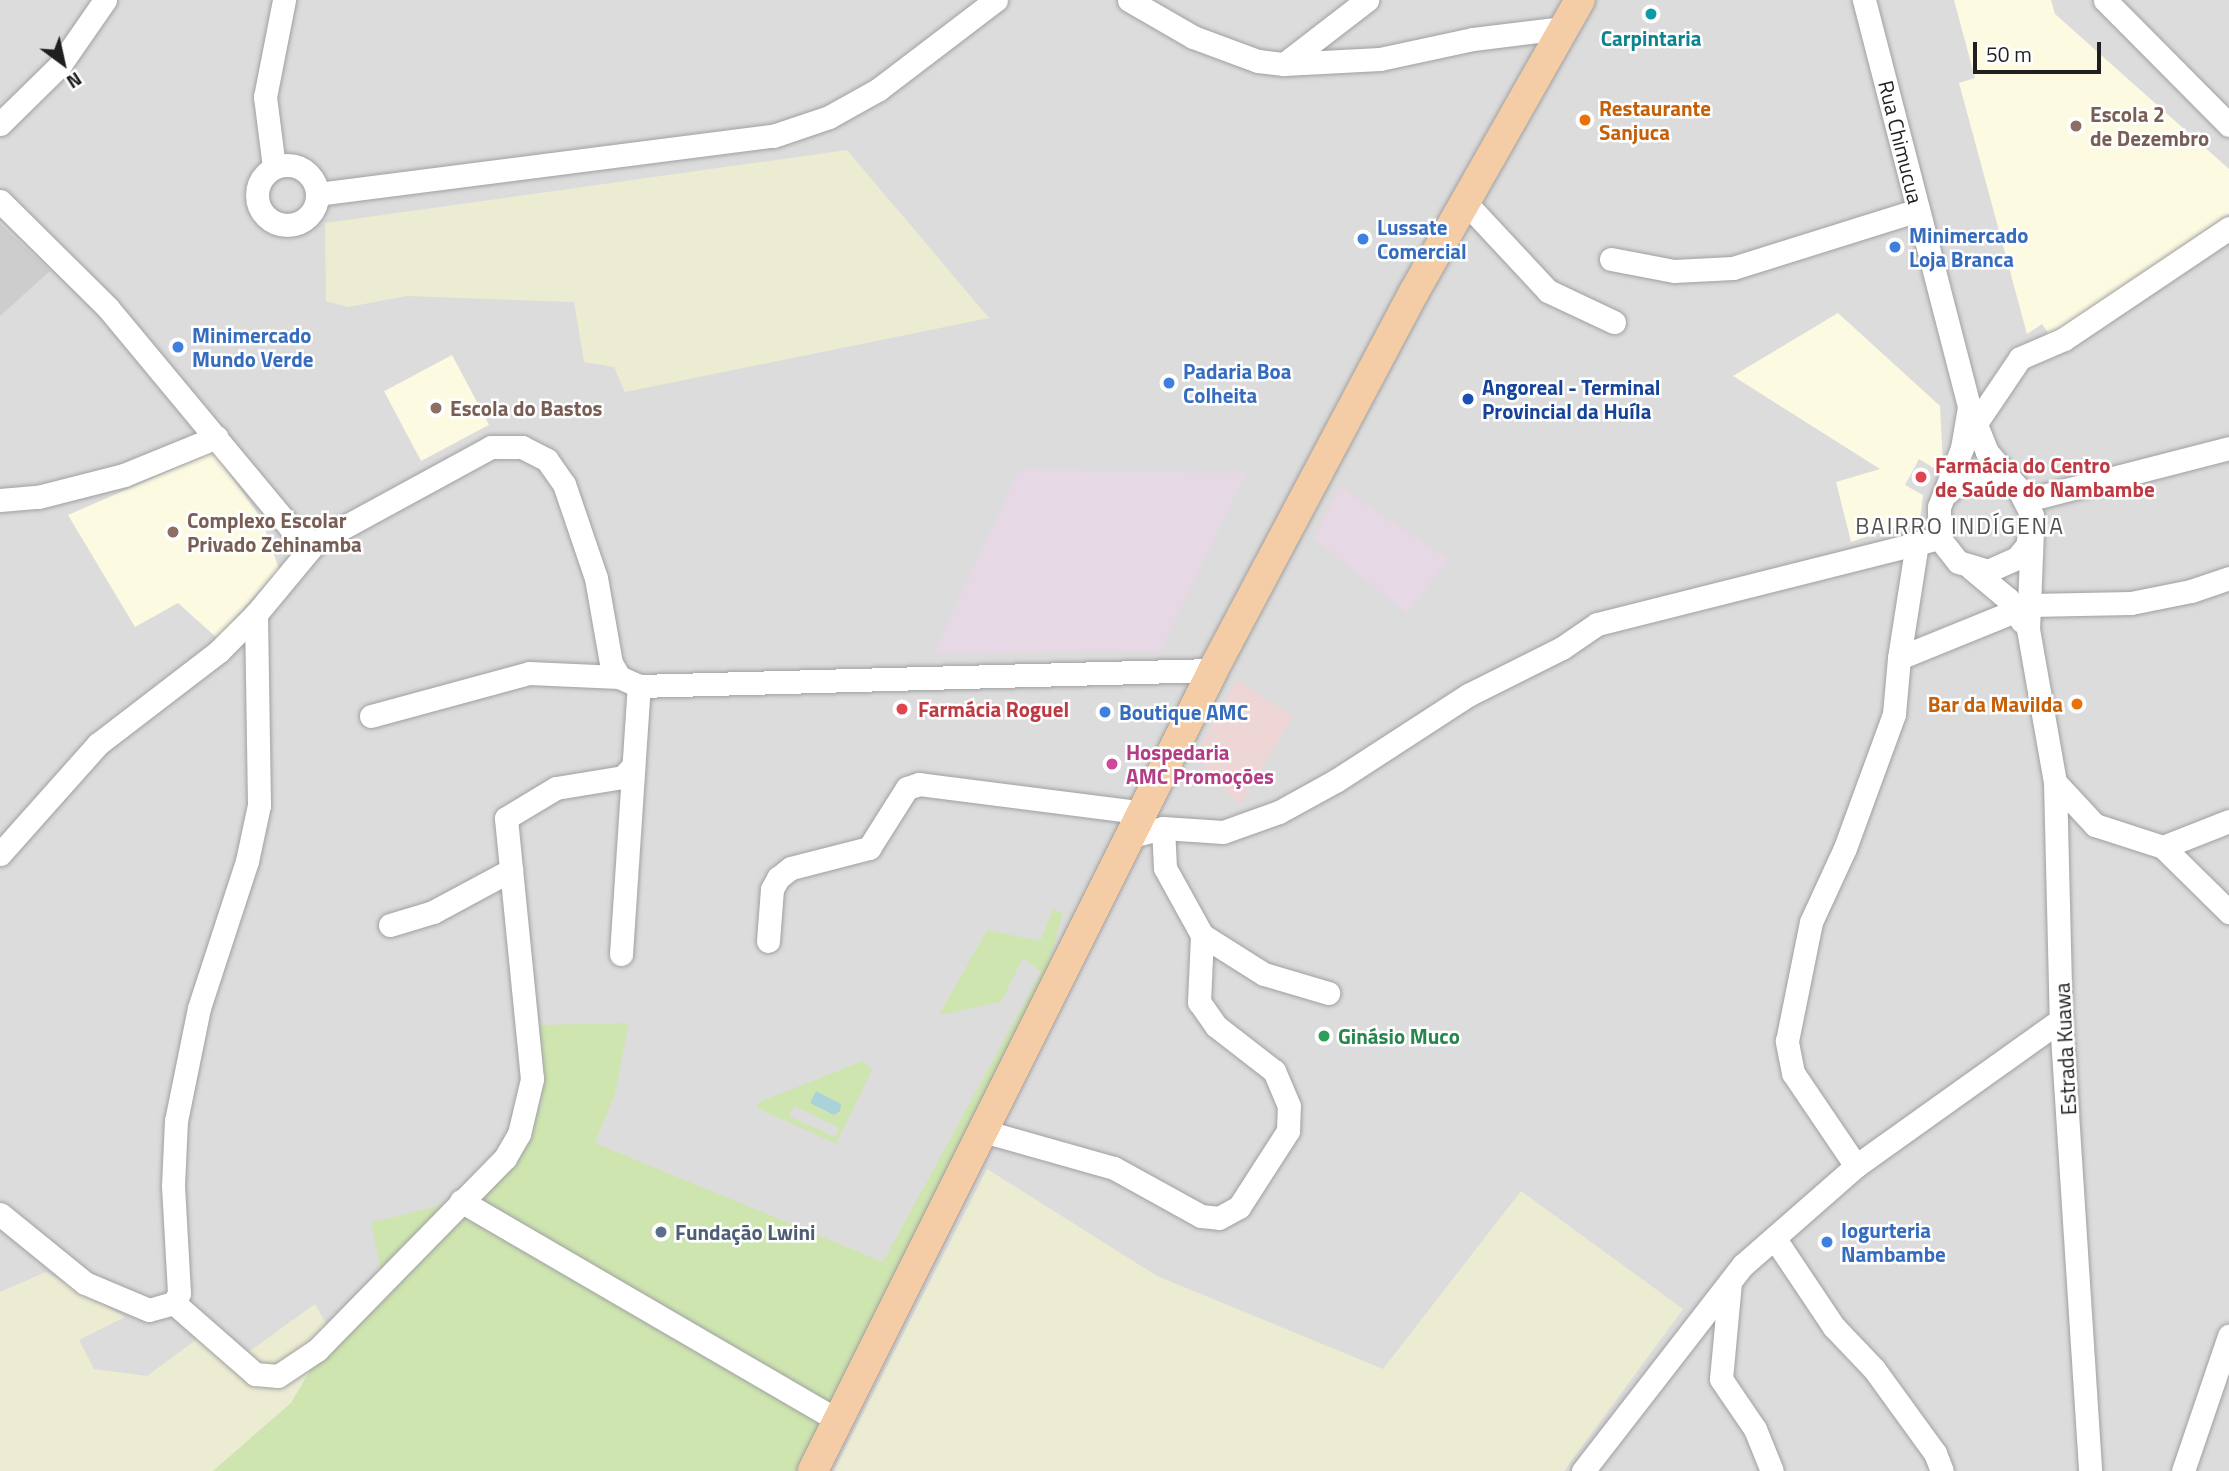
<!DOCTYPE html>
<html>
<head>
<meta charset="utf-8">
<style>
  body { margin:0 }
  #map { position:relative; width:2229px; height:1471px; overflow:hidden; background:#efebe6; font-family:"Titillium Web",sans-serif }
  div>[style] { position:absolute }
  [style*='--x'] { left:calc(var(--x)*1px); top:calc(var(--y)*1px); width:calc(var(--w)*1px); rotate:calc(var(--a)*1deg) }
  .residential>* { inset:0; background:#dddcdc; transform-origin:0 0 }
  .commercial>* { inset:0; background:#eed6d7 }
  .industrial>* { inset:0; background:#e7d8e5 }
  .education>* { inset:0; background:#fcfae1; transform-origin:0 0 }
  .religious>* { inset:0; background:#cdcdcd }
  .farmland>* { inset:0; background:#ececd2 }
  .grass>* { inset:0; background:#cee5b0 }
  .water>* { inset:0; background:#aad2d9 }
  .roads { filter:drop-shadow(0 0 2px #a0a0a0) drop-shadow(0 0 2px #a0a0a0) }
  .minor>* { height:23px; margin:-11.5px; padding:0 11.5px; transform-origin:11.5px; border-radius:11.5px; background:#fff }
  .minor>.ring { margin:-11.5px; padding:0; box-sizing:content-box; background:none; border:23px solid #fff; border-radius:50% }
  .major>* { height:30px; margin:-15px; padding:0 15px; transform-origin:15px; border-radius:15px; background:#f4cca5 }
  .dots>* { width:19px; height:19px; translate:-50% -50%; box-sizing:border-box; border:4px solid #fff; border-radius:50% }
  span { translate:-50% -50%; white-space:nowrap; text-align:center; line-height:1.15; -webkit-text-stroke:5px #fff; paint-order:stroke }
  .culture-label { font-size:21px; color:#0d838f; font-weight:700 }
  .food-label { font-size:21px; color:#c56008; font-weight:700 }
  .left { translate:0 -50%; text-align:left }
  .right { translate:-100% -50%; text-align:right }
  .education-label { font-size:21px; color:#785e54; font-weight:700 }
  .street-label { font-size:21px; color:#1f1f1f }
  .shop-label { font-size:21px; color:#366cbe; font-weight:700 }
  .transit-label { font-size:21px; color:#164399; font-weight:700 }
  .health-label { font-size:21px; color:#be3a42; font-weight:700 }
  .hotel-label { font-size:21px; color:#b23c85; font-weight:700 }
  .leisure-label { font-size:21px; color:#27864d; font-weight:700 }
  .service-label { font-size:21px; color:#4e5e75; font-weight:700 }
  .neighbourhood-label { font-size:23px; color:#525252; letter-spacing:2px }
  .north { position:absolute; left:28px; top:28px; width:70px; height:70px; -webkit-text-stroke:5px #fff; paint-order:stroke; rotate:147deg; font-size:19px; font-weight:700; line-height:28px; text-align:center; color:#1f1f1f }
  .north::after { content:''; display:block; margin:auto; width:24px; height:32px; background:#1f1f1f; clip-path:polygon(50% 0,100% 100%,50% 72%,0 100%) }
  .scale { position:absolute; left:1973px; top:42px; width:128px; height:32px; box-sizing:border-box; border:4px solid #1f1f1f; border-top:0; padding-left:9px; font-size:21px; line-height:24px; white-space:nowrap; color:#1f1f1f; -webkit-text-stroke:5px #fff; paint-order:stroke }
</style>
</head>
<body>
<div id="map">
  <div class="residential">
    <i style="left:0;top:0;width:2229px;height:1471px"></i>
  </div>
  <div class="commercial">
    <i style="clip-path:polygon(1237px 680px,1293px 716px,1239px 806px,1196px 755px)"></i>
  </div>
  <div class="industrial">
    <i style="clip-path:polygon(1019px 470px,1246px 473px,1160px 651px,934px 653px)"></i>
    <i style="clip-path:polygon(1340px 487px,1448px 559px,1407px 613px,1314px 539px)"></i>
  </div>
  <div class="education">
    <i style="clip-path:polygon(1954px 0,2051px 0,2055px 14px,2229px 169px,2229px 214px,2050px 336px,2042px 324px,2027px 334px,1959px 83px,1975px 78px)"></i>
    <i style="clip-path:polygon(1838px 313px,1940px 406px,1943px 466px,1937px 470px,1919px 459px,1905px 485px,1923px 495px,1920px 519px,1851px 542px,1836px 482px,1880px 469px,1733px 376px)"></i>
    <i style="left:452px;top:355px;width:79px;height:77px;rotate:62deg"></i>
    <i style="clip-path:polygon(213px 452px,261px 518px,279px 569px,217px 638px,178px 603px,135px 627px,68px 515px)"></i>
  </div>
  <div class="religious">
    <i style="clip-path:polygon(0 224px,50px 271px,0 316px)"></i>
  </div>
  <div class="farmland">
    <i style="clip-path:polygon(847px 150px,989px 318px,625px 392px,614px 367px,584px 362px,574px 302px,407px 296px,348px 307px,326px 301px,325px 223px)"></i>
    <i style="clip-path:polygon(987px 1169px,1157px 1276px,1383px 1369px,1521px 1191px,1683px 1309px,1564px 1471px,834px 1471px)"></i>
    <i style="clip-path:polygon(46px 1272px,125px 1317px,79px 1340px,94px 1369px,147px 1376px,197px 1339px,243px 1356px,315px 1304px,332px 1334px,291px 1403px,213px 1471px,0 1471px,0 1292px)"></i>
  </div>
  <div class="grass">
    <i style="clip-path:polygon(1053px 909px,1063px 913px,1046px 974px,801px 1471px,213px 1471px,291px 1403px,332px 1334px,383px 1281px,371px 1223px,461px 1200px,505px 1158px,532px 1079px,542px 1116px,539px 1025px,629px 1023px,615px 1094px,595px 1143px,883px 1262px,1041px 972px,1023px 958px,1001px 1002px,939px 1015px,987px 930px,1040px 941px)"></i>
    <i style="clip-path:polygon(evenodd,863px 1061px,872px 1070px,836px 1144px,757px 1108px,759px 1102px,863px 1061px,794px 1106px,839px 1128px,835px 1137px,789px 1116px,794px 1106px)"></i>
  </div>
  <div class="water">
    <i style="clip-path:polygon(816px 1091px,841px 1104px,840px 1111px,834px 1115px,810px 1103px)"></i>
  </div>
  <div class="roads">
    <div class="minor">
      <i style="--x:1129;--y:0;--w:74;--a:30"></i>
      <i style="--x:1193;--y:37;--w:69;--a:20.3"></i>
      <i style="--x:1258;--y:61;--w:26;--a:7"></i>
      <i style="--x:1284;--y:64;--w:96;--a:-3"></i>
      <i style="--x:1380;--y:59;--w:95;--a:-12.1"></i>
      <i style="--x:1473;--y:39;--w:91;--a:-7"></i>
      <i style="--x:1864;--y:0;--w:420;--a:75.5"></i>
      <i style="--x:1969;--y:407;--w:48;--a:68.2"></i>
      <i style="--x:1987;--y:452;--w:48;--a:49.3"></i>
      <i style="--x:2105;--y:0;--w:176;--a:45.2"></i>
      <i style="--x:1284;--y:64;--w:105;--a:-37.6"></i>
      <i style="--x:0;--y:124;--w:84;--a:-44.5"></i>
      <i style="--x:60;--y:65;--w:79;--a:-55.3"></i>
      <i class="ring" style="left:257px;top:165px;width:37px;height:37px"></i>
      <i style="--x:274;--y:167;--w:71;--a:-97.3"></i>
      <i style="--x:265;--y:97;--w:99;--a:-78.9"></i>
      <i style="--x:318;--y:194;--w:459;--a:-7.3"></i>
      <i style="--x:773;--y:136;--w:59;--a:-18.7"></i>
      <i style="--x:829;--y:117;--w:57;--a:-29.2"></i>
      <i style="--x:879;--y:89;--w:147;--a:-37.3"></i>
      <i style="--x:0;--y:201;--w:152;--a:44.7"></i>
      <i style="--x:108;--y:308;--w:293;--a:50.3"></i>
      <i style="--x:295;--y:533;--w:22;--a:27"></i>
      <i style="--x:1465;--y:202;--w:122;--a:47"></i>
      <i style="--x:1548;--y:291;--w:73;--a:25.2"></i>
      <i style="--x:1611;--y:259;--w:64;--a:10.8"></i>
      <i style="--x:1674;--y:271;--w:59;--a:-2.9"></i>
      <i style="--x:1733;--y:268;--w:194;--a:-17.4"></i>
      <i style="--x:1976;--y:423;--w:78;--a:-55.9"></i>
      <i style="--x:2020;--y:358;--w:48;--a:-23.4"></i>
      <i style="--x:2064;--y:339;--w:199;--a:-33.9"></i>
      <i style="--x:1947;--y:493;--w:16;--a:-43"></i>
      <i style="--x:1959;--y:482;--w:31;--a:-13"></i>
      <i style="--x:1989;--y:475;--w:32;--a:24"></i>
      <i style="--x:2018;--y:488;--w:30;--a:63"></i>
      <i style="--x:2032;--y:515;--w:31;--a:99"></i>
      <i style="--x:2027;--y:546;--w:16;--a:130"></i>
      <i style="--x:2017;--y:558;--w:32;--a:156"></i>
      <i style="--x:1988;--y:571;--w:31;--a:-163"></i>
      <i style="--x:1958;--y:562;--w:31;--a:-128"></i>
      <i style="--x:1939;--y:538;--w:31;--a:-90"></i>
      <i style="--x:1939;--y:507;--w:63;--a:-68.7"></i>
      <i style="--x:1962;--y:448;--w:42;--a:-80.3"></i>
      <i style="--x:0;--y:500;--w:38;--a:-5"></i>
      <i style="--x:38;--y:497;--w:89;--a:-14.3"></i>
      <i style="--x:124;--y:475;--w:100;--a:-22.2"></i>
      <i style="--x:2027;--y:500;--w:209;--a:-14.4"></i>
      <i style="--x:2032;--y:531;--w:98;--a:92.3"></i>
      <i style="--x:2028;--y:629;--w:155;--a:80"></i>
      <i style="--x:2055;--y:782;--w:238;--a:88.6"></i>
      <i style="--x:2061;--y:1020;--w:452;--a:86.3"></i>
      <i style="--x:1917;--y:543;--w:116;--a:98.9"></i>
      <i style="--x:1899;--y:658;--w:125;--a:-22.1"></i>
      <i style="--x:1972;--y:569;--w:47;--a:39.8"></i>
      <i style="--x:2008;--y:599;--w:26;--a:58"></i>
      <i style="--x:2030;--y:605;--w:101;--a:-1.1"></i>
      <i style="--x:2131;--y:603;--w:61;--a:-11.3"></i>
      <i style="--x:2191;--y:591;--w:40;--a:-18.9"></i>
      <i style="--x:371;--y:716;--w:164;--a:-15.2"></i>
      <i style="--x:529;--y:673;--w:90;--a:2.5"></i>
      <i style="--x:2055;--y:782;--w:59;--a:47.1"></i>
      <i style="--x:2095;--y:825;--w:71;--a:17.9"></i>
      <i style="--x:2163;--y:847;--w:93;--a:44.6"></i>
      <i style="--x:1163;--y:828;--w:40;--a:87.1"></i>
      <i style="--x:1165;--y:868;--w:77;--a:61.1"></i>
      <i style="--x:1202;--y:935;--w:73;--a:32.2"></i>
      <i style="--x:1264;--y:974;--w:67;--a:16.5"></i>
      <i style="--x:1127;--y:837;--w:37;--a:-14"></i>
      <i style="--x:1163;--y:828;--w:60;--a:3.8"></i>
      <i style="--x:1223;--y:832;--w:59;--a:-19.7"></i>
      <i style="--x:1279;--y:812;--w:66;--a:-28.9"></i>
      <i style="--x:1337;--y:780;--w:156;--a:-33"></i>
      <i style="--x:1468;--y:695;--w:105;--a:-26.6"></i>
      <i style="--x:1562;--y:648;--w:42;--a:-34.4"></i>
      <i style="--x:1597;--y:624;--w:353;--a:-14.1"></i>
      <i style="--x:2163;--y:847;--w:71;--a:-21.5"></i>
      <i style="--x:0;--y:854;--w:147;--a:-48.3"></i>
      <i style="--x:98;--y:744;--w:153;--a:-37.5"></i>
      <i style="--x:219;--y:651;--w:52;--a:-45"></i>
      <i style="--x:256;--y:614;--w:92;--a:-50.3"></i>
      <i style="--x:315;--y:543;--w:200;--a:-28.6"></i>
      <i style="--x:491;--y:447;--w:31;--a:0"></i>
      <i style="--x:522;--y:447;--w:28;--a:27"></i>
      <i style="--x:547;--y:460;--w:29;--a:55"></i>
      <i style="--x:564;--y:484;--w:99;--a:71.2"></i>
      <i style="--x:596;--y:578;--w:86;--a:80"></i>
      <i style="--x:611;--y:663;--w:16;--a:60"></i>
      <i style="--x:619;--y:677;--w:22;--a:24"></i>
      <i style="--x:639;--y:686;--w:574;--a:-1.6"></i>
      <i style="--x:390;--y:925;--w:45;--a:-16.8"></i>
      <i style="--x:433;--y:912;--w:89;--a:-28.3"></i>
      <i style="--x:768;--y:941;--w:52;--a:-85.6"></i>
      <i style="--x:772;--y:889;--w:13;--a:-61"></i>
      <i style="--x:778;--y:878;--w:16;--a:-38"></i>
      <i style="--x:791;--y:868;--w:81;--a:-14.4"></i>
      <i style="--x:869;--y:848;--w:71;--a:-57.7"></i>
      <i style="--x:907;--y:788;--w:13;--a:-18"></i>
      <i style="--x:919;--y:784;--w:222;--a:7.3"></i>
      <i style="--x:621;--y:954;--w:269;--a:-86.2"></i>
      <i style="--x:983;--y:1131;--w:136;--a:15.8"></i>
      <i style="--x:1114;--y:1168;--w:99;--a:28.9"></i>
      <i style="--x:1201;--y:1216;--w:18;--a:6"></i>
      <i style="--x:1219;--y:1218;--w:23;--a:-29"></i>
      <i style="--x:1239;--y:1207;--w:90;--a:-57.2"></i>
      <i style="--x:1288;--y:1131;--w:25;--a:-88"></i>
      <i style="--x:1289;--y:1106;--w:38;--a:-113"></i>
      <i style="--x:1274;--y:1071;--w:73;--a:-142.2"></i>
      <i style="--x:1216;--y:1026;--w:29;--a:-125"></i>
      <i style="--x:1199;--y:1002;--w:67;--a:-87.4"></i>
      <i style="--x:1856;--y:1166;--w:112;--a:-124.1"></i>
      <i style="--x:1793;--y:1073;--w:33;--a:-101"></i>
      <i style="--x:1787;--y:1041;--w:121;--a:-78.6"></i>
      <i style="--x:1811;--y:922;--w:81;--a:-65.3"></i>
      <i style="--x:1845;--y:848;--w:143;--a:-69.9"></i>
      <i style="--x:1894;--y:714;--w:56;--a:-84.9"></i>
      <i style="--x:461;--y:1201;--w:435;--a:30.2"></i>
      <i style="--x:0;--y:1214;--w:109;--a:39.1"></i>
      <i style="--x:85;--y:1283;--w:69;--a:22.9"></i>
      <i style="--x:149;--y:1310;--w:26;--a:-16"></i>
      <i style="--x:174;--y:1303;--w:11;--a:-63"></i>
      <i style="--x:179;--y:1293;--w:107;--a:-93.2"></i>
      <i style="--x:173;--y:1186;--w:65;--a:-87.4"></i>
      <i style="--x:176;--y:1121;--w:115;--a:-78.5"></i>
      <i style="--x:199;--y:1008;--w:155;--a:-71.9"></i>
      <i style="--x:247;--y:861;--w:57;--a:-77.9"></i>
      <i style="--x:259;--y:805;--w:191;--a:-90.9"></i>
      <i style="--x:1775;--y:1239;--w:106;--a:56.2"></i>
      <i style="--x:1834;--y:1327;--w:58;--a:46.4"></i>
      <i style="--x:1874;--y:1369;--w:104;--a:54"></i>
      <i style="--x:1935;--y:1453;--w:19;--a:69"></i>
      <i style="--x:1730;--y:1282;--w:97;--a:95.3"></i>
      <i style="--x:1721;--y:1379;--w:60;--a:55.8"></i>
      <i style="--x:1755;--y:1429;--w:45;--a:68"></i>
      <i style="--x:174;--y:1303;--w:108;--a:41.2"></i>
      <i style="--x:255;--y:1374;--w:23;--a:5"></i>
      <i style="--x:278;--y:1376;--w:47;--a:-33.7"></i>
      <i style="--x:317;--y:1350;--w:269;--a:-45.6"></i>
      <i style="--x:505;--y:1158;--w:28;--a:-60"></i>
      <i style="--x:519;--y:1134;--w:57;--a:-76.7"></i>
      <i style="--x:532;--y:1079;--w:262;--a:-95.7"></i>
      <i style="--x:506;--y:818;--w:58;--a:-31"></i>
      <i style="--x:556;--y:788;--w:68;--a:-9.3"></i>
      <i style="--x:623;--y:777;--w:15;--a:-48"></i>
      <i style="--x:1583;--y:1471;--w:261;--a:-52.2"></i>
      <i style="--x:1743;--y:1265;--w:150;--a:-41.2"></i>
      <i style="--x:1856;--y:1166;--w:252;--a:-35.5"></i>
      <i style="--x:2183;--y:1471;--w:143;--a:-71.2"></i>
    </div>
    <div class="major">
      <i style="--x:813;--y:1471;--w:895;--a:-63.46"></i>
      <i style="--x:1213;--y:670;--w:428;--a:-62"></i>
      <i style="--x:1414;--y:292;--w:336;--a:-60.4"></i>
    </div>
  </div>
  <div class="dots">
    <i style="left:1651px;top:14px;background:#0f9aa8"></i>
    <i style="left:1585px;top:120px;background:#e8710a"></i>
    <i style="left:2076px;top:126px;background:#8d6e63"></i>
    <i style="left:1363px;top:239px;background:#3f7fe0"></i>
    <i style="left:1895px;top:247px;background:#3f7fe0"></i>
    <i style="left:178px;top:347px;background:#3f7fe0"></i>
    <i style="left:1169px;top:383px;background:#3f7fe0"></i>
    <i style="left:1468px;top:399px;background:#1a4fb4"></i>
    <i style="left:436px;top:408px;background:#8d6e63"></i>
    <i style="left:1921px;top:477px;background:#e0444e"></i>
    <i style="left:173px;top:532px;background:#8d6e63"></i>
    <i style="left:2077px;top:704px;background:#e8710a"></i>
    <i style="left:902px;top:709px;background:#e0444e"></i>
    <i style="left:1105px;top:712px;background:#3f7fe0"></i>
    <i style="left:1112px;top:764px;background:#d1479c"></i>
    <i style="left:1324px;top:1036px;background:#2e9e5b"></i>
    <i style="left:661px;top:1232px;background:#5c6f8a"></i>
    <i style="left:1827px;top:1242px;background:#3f7fe0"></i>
  </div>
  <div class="culture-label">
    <span style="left:1651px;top:38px">Carpintaria</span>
  </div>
  <div class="food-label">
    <span class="left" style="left:1599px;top:120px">Restaurante<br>Sanjuca</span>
    <span class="right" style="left:2063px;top:704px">Bar da Mavilda</span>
  </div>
  <div class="education-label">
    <span class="left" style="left:2090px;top:126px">Escola 2<br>de Dezembro</span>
    <span class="left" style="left:450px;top:408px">Escola do Bastos</span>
    <span class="left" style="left:187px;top:532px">Complexo Escolar<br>Privado Zehinamba</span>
  </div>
  <div class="street-label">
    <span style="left:1901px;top:142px;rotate:76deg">Rua Chimucua</span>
    <span style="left:2065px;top:1049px;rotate:-93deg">Estrada Kuawa</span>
  </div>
  <div class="shop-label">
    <span class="left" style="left:1377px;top:239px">Lussate<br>Comercial</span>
    <span class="left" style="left:1909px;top:247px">Minimercado<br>Loja Branca</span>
    <span class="left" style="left:192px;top:347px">Minimercado<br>Mundo Verde</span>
    <span class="left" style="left:1183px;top:383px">Padaria Boa<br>Colheita</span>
    <span class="left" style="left:1119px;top:712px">Boutique AMC</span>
    <span class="left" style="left:1841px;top:1242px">Iogurteria<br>Nambambe</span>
  </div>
  <div class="transit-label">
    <span class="left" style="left:1482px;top:399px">Angoreal - Terminal<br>Provincial da Huíla</span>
  </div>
  <div class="health-label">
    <span class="left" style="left:1935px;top:477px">Farmácia do Centro<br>de Saúde do Nambambe</span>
    <span class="left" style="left:918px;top:709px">Farmácia Roguel</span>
  </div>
  <div class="hotel-label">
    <span class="left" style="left:1126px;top:764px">Hospedaria<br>AMC Promoções</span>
  </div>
  <div class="leisure-label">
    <span class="left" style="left:1338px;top:1036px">Ginásio Muco</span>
  </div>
  <div class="service-label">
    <span class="left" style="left:675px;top:1232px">Fundação Lwini</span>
  </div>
  <div class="neighbourhood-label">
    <span style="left:1960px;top:526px">BAIRRO INDÍGENA</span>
  </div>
  <div class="north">N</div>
  <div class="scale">50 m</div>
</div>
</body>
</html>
